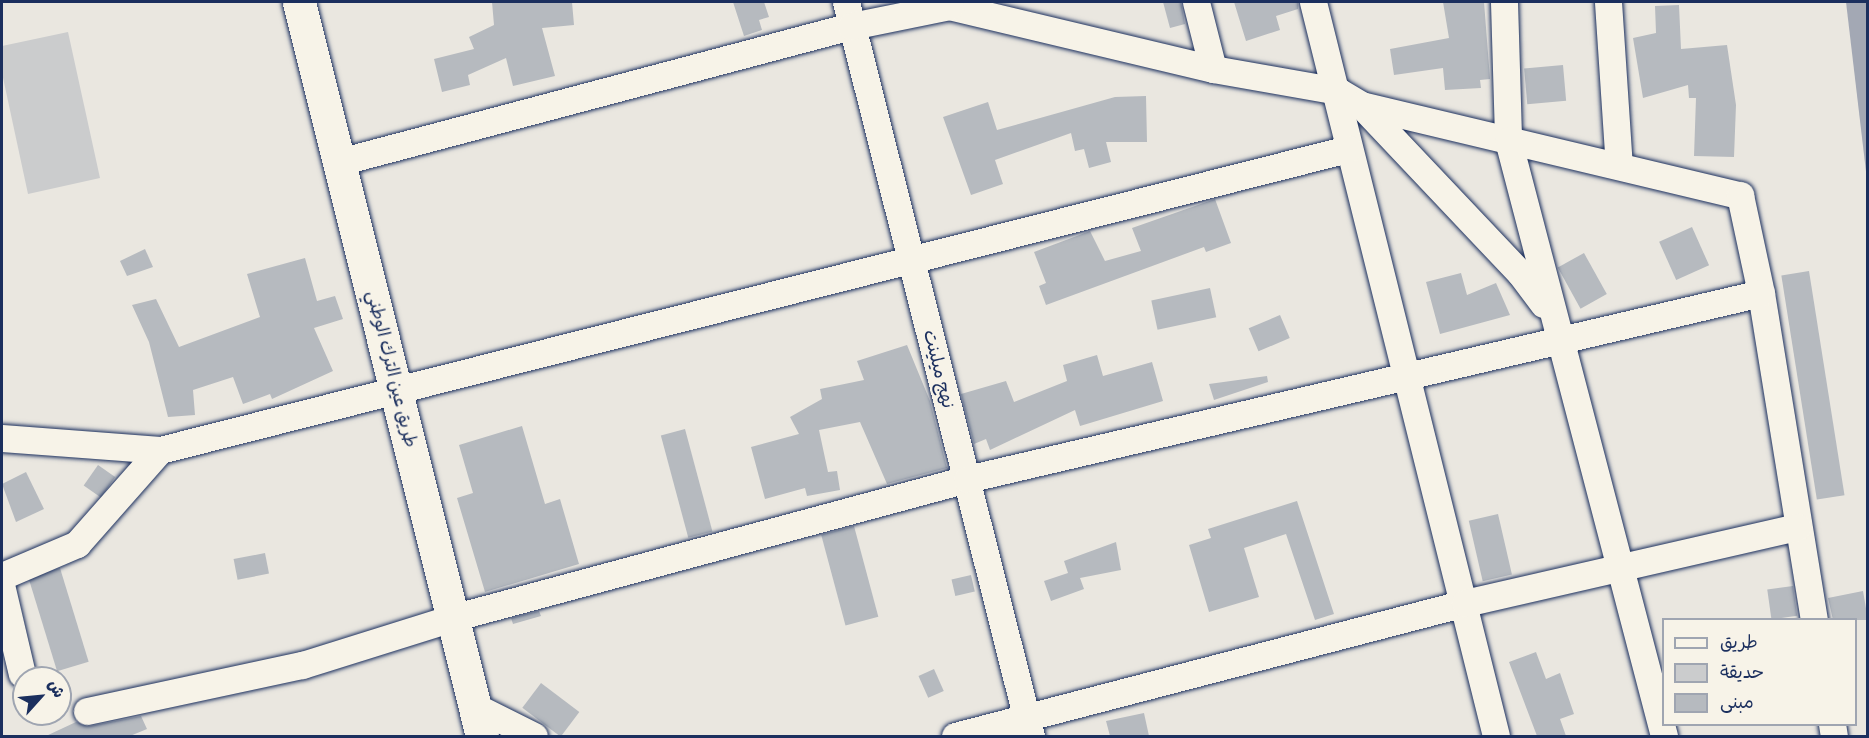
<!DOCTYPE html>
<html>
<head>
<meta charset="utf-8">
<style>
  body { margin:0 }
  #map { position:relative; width:1869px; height:738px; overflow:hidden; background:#eae7e0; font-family:Itim,"Playpen Sans Arabic",sans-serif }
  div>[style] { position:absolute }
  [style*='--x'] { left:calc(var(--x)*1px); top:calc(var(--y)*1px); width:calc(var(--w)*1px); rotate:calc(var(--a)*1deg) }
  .green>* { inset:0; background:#cbcccd }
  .water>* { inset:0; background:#a3a8b4 }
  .building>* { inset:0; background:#b6babf; transform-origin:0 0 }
  .roads { filter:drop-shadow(0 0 2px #1b2f5e) drop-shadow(0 0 2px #1b2f5e) }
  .minor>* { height:27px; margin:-13.5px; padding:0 13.5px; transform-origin:13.5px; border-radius:13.5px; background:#f7f3e8 }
  .major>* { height:33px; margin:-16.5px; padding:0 16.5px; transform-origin:16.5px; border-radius:16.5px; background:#f7f3e8 }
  span { translate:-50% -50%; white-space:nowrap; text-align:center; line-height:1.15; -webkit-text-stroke:4.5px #f7f3e8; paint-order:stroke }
  .street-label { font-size:18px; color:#1b2f5e }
  .frame { position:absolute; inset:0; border:3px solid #1b2f5e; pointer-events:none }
  .legend { position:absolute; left:1662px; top:618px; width:195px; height:108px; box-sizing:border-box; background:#f7f3e8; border:2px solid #9fa5b1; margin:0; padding:8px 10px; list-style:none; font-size:18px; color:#1b2f5e }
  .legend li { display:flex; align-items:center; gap:12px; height:30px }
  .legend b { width:30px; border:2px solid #9fa5b1 }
  .north { position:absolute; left:12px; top:666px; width:60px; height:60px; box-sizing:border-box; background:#f7f3e8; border:2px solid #9fa5b1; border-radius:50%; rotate:63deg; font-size:16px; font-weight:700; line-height:24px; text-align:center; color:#1b2f5e }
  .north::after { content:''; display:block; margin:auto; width:21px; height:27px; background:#1b2f5e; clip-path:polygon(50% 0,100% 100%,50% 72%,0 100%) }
</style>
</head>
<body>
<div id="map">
  <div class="green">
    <i style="clip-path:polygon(68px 32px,100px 178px,28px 194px,2px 73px,2px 46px)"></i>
  </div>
  <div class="water">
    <i style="clip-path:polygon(1846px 2px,1867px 2px,1867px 180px)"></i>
  </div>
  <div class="building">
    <i style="clip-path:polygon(492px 2px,572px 2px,574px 25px,542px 28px,555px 76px,513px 86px,506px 58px,468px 75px,470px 85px,442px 92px,434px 59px,474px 49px,469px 37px,494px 25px)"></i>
    <i style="clip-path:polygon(733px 2px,764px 2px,769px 17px,759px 20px,762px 30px,744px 36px)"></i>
    <i style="clip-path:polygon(1163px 2px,1181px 2px,1185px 24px,1170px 28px)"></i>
    <i style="clip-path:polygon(1234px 2px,1298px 2px,1298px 9px,1276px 16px,1280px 30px,1246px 41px)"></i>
    <i style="clip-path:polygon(1443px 2px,1484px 2px,1490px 79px,1480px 80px,1481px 88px,1445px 90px,1443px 68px,1394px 75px,1390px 49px,1449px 38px)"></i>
    <i style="clip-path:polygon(1679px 5px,1681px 49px,1727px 45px,1736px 105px,1734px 157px,1694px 156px,1696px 98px,1689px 98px,1688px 85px,1643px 98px,1633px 38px,1656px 33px,1655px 6px)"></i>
    <i style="left:1563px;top:65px;width:36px;height:39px;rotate:85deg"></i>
    <i style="clip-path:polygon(1146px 96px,1147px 142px,1106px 142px,1111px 162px,1089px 168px,1084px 149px,1075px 151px,1071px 133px,995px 160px,1003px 184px,971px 195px,943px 117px,988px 102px,997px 130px,1115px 97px)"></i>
    <i style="clip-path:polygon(1215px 199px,1231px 243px,1206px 252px,1204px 247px,1046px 305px,1039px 286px,1046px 283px,1034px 252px,1090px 231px,1105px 261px,1141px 251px,1132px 228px)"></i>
    <i style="left:1692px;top:227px;width:42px;height:36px;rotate:66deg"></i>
    <i style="clip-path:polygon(145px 249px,153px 267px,127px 276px,120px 261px)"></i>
    <i style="left:1584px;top:253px;width:47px;height:30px;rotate:61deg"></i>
    <i style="clip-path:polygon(305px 258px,317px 301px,335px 296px,343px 319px,314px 328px,333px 371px,272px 399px,270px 394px,243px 404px,233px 377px,193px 390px,195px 415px,168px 417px,149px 342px,132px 305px,156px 299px,179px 347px,260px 317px,247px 274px)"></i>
    <i style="left:1809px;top:271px;width:227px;height:28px;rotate:81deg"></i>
    <i style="clip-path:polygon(1461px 273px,1467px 295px,1496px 283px,1510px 315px,1440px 334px,1426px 282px)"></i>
    <i style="left:1210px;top:288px;width:30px;height:60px;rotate:78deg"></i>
    <i style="left:1280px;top:315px;width:25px;height:34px;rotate:67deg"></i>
    <i style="clip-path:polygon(907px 345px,930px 401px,947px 468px,887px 484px,860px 422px,819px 430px,828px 472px,837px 471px,840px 490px,807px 496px,805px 488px,765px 499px,751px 447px,799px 434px,790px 417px,822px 399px,820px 389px,864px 380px,857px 361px)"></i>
    <i style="clip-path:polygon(1097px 355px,1103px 376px,1152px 362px,1163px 401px,1080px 426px,1075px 410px,990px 450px,986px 439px,974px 444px,961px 394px,1006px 381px,1014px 402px,1067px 381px,1063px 365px)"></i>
    <i style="clip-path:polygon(1267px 376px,1268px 382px,1214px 400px,1209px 384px)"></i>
    <i style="clip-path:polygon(522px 426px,545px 504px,560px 499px,579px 564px,485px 592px,457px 498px,473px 493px,459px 445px)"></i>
    <i style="left:685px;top:429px;width:106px;height:25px;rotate:75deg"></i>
    <i style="left:98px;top:465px;width:21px;height:25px;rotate:35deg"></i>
    <i style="clip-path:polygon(26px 472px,44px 509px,16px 522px,2px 484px)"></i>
    <i style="clip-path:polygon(1297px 501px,1334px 614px,1315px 620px,1286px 534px,1244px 548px,1259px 597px,1209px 612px,1189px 545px,1211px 538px,1208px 529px)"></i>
    <i style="left:1498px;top:514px;width:62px;height:30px;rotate:77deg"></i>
    <i style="left:854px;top:526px;width:94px;height:34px;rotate:75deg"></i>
    <i style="clip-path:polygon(1116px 542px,1121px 570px,1080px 578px,1084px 589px,1051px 601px,1044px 581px,1068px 573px,1064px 561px)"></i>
    <i style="left:265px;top:553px;width:21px;height:32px;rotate:79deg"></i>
    <i style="left:60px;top:568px;width:98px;height:33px;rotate:73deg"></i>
    <i style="left:971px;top:575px;width:17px;height:20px;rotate:77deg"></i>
    <i style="left:1793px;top:586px;width:30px;height:26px;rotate:82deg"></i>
    <i style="clip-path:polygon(1863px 591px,1868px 620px,1833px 620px,1828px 598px)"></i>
    <i style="clip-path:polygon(539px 611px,541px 616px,513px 624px,511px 618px)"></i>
    <i style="clip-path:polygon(1536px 652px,1546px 679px,1560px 673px,1574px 714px,1560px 719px,1566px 736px,1537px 736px,1509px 662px)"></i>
    <i style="left:934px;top:669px;width:24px;height:17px;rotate:66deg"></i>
    <i style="left:541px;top:683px;width:48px;height:31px;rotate:37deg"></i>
    <i style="clip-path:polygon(1144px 713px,1149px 736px,1110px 736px,1106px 721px)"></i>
    <i style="clip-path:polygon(141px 716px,147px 729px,130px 736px,46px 736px,76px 722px,90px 726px)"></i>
  </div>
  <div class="roads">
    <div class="minor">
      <i style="--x:846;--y:2;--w:757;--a:75.85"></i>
      <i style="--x:932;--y:2;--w:289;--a:13.4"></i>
      <i style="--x:1213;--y:69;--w:127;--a:10"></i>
      <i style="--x:1338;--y:91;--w:27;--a:31"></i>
      <i style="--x:1361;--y:105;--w:390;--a:13.4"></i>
      <i style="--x:1740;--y:195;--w:100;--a:77.9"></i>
      <i style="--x:1761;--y:293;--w:331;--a:80.8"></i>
      <i style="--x:1196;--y:2;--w:69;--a:75.8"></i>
      <i style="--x:1313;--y:2;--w:756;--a:76"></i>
      <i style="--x:1504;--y:2;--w:138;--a:88.3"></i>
      <i style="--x:1508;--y:140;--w:616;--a:75.33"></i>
      <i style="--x:1608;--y:2;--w:164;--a:86.2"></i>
      <i style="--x:1361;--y:105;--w:231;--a:46.6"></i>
      <i style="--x:1520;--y:273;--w:39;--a:53"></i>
      <i style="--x:339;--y:162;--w:530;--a:-14.88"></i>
      <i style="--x:851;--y:26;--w:101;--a:-11.4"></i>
      <i style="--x:2;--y:438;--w:158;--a:4.3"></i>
      <i style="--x:160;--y:450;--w:1226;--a:-14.22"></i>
      <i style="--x:2;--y:576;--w:82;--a:-23.1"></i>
      <i style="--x:77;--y:544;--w:125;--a:-48.6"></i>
      <i style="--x:2;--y:589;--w:87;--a:76.8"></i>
      <i style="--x:474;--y:706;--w:67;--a:26.6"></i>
      <i style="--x:87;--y:711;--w:220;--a:-12.1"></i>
      <i style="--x:302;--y:665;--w:157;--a:-17.4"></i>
      <i style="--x:452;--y:618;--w:533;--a:-15.1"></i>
      <i style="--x:967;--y:479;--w:815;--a:-13.18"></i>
      <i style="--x:1832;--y:724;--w:12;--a:81"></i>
      <i style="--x:955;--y:736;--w:527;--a:-14.62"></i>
      <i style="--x:1465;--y:603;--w:341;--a:-12.9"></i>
    </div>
    <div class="major">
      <i style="--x:299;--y:2;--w:756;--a:76"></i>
    </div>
  </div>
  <div class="street-label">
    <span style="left:392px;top:369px;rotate:76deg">طريق عين الترك الوطني</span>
    <span style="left:939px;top:369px;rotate:76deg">نهج ميلينت</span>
  </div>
  <div class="frame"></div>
  <ul class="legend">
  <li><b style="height:8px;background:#f7f3e8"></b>طريق</li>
  <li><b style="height:16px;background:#cbcccd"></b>حديقة</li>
  <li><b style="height:16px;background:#b6babf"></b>مبنى</li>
  </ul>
  <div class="north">ش</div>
</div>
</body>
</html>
